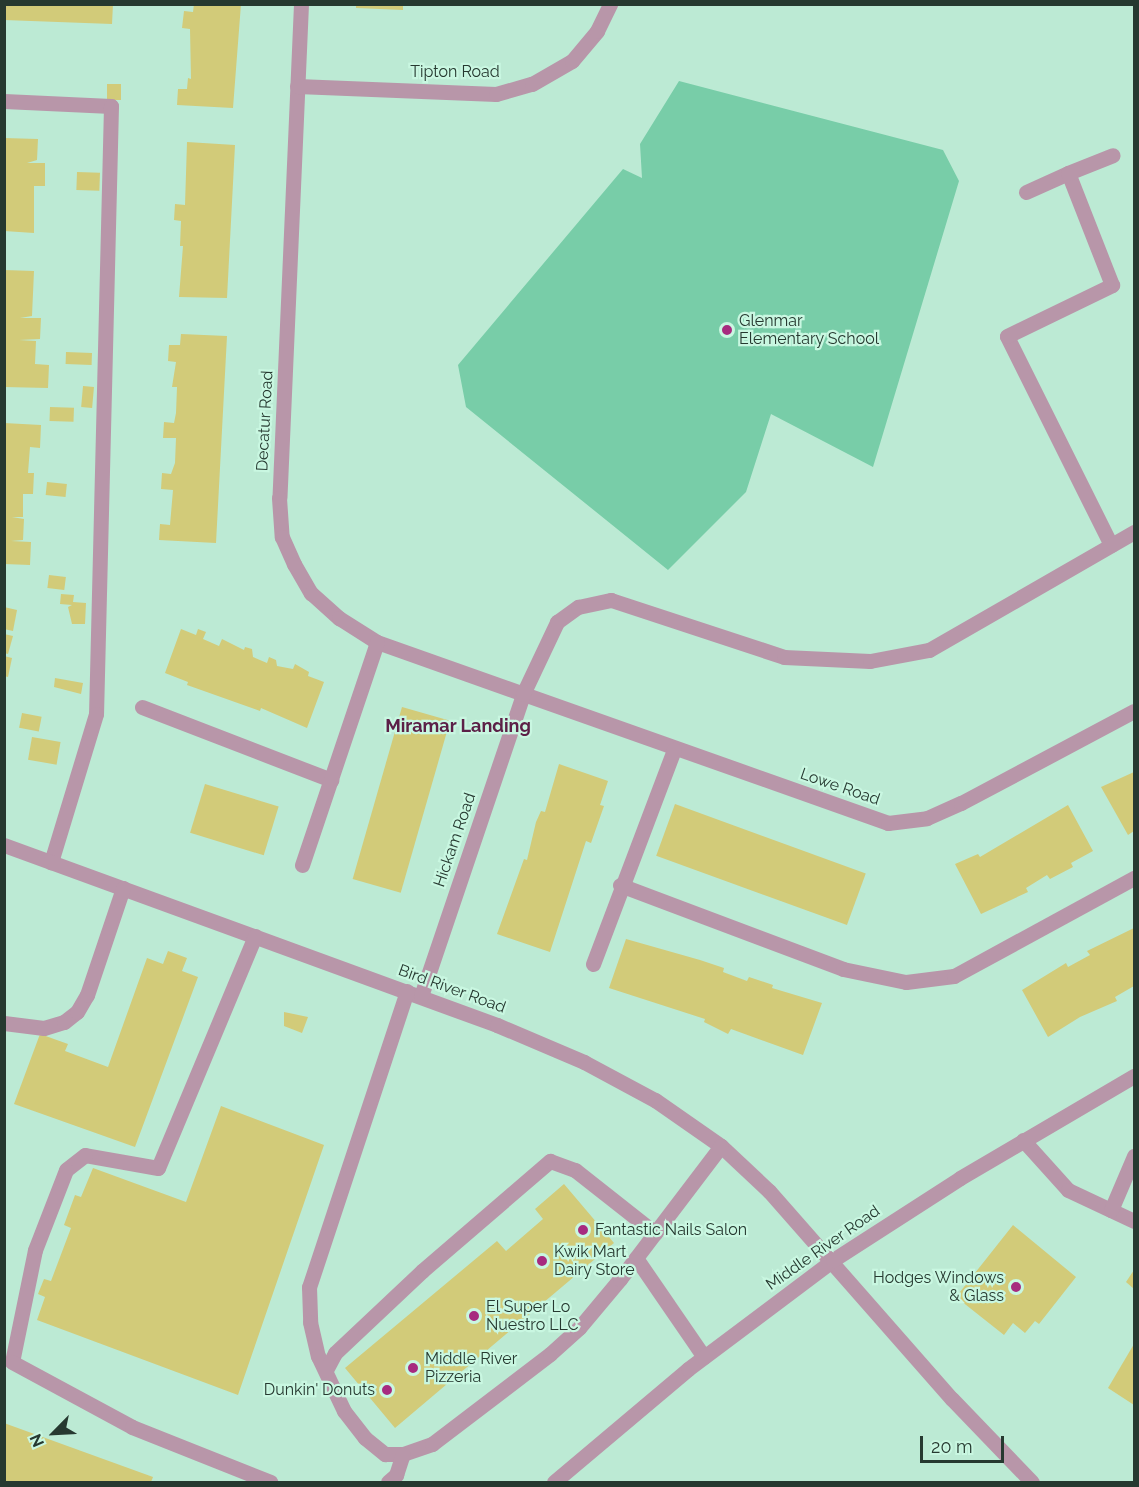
<!DOCTYPE html>
<html>
<head>
<meta charset="utf-8">
<style>
  body { margin:0 }
  #map { position:relative; width:1139px; height:1487px; overflow:hidden; background:#bcead4; font-family:Raleway,sans-serif }
  div>[style] { position:absolute }
  [style*='--x'] { left:calc(var(--x)*1px); top:calc(var(--y)*1px); width:calc(var(--w)*1px); rotate:calc(var(--a)*1deg) }
  .green>* { inset:0; background:#78cda8 }
  .building>* { inset:0; background:#d2cb79; transform-origin:0 0 }
  .minor>* { height:15px; margin:-7.5px; padding:0 7.5px; transform-origin:7.5px; border-radius:7.5px; background:#b896a9 }
  .dots>* { width:16px; height:16px; translate:-50% -50%; box-sizing:border-box; border:3px solid #c9f7e1; border-radius:50% }
  span { translate:-50% -50%; white-space:nowrap; text-align:center; line-height:1.15; -webkit-text-stroke:4.5px #c9f7e1; paint-order:stroke }
  .street-label { font-size:16px; color:#263930 }
  .poi-label { font-size:16px; color:#263930 }
  .left { translate:0 -50%; text-align:left }
  .right { translate:-100% -50%; text-align:right }
  .neighbourhood-label { font-size:18px; color:#5c2047; font-weight:700 }
  .frame { position:absolute; inset:0; border:6px solid #263930; pointer-events:none }
  .north { position:absolute; left:24px; top:1403px; width:60px; height:60px; -webkit-text-stroke:4px #c9f7e1; paint-order:stroke; rotate:246deg; font-size:16px; font-weight:700; line-height:24px; text-align:center; color:#263930 }
  .north::after { content:''; display:block; margin:auto; width:21px; height:27px; background:#263930; clip-path:polygon(50% 0,100% 100%,50% 72%,0 100%) }
  .scale { position:absolute; left:920px; top:1436px; width:84px; height:27px; box-sizing:border-box; border:3px solid #263930; border-top:0; padding-left:8px; font-size:18px; line-height:21px; white-space:nowrap; color:#263930; -webkit-text-stroke:4px #c9f7e1; paint-order:stroke }
</style>
</head>
<body>
<div id="map">
  <div class="green">
    <i style="clip-path:polygon(679px 81px,943px 150px,959px 181px,873px 467px,771px 414px,746px 492px,668px 570px,466px 407px,458px 365px,623px 169px,642px 178px,640px 144px)"></i>
  </div>
  <div class="building">
    <i style="clip-path:polygon(4px 4px,113px 4px,112px 24px,4px 20px)"></i>
    <i style="clip-path:polygon(194px 4px,241px 4px,233px 108px,177px 105px,178px 89px,187px 89px,188px 78px,191px 79px,190px 29px,182px 28px,184px 11px,193px 12px)"></i>
    <i style="clip-path:polygon(356px 4px,403px 4px,403px 10px,356px 8px)"></i>
    <i style="left:107px;top:84px;width:14px;height:16px"></i>
    <i style="clip-path:polygon(4px 138px,38px 139px,37px 160px,27px 163px,45px 163px,45px 186px,34px 186px,34px 233px,4px 231px)"></i>
    <i style="clip-path:polygon(187px 142px,235px 145px,227px 298px,179px 297px,183px 246px,180px 246px,181px 221px,174px 220px,175px 204px,185px 205px)"></i>
    <i style="left:77px;top:172px;width:23px;height:18px;rotate:2deg"></i>
    <i style="clip-path:polygon(4px 270px,34px 271px,32px 316px,20px 318px,41px 318px,40px 339px,19px 340px,36px 341px,35px 364px,49px 365px,48px 388px,4px 387px)"></i>
    <i style="clip-path:polygon(181px 334px,227px 336px,216px 543px,159px 540px,160px 524px,170px 525px,173px 490px,161px 489px,162px 473px,171px 474px,175px 463px,176px 438px,163px 438px,164px 422px,174px 423px,176px 413px,177px 387px,172px 387px,176px 362px,168px 361px,169px 345px,180px 345px)"></i>
    <i style="left:66px;top:352px;width:26px;height:12px;rotate:2deg"></i>
    <i style="left:83px;top:386px;width:11px;height:21px;rotate:5deg"></i>
    <i style="left:50px;top:407px;width:24px;height:14px;rotate:2deg"></i>
    <i style="clip-path:polygon(4px 423px,41px 425px,40px 448px,30px 447px,28px 473px,34px 473px,33px 494px,23px 494px,23px 517px,12px 517px,24px 519px,23px 540px,11px 541px,31px 542px,30px 565px,4px 564px)"></i>
    <i style="left:47px;top:482px;width:20px;height:13px;rotate:6deg"></i>
    <i style="left:49px;top:575px;width:17px;height:13px;rotate:7deg"></i>
    <i style="clip-path:polygon(61px 594px,74px 595px,73px 602px,86px 603px,85px 624px,72px 624px,68px 607px,72px 605px,60px 604px)"></i>
    <i style="clip-path:polygon(4px 607px,17px 610px,13px 631px,4px 629px)"></i>
    <i style="clip-path:polygon(181px 629px,196px 635px,198px 629px,206px 632px,203px 639px,219px 646px,222px 639px,244px 650px,245px 647px,252px 649px,253px 657px,267px 663px,269px 657px,276px 660px,277px 666px,293px 669px,295px 664px,309px 672px,308px 676px,324px 682px,307px 728px,261px 708px,260px 711px,187px 685px,188px 682px,165px 673px)"></i>
    <i style="clip-path:polygon(4px 634px,13px 636px,8px 654px,4px 653px)"></i>
    <i style="clip-path:polygon(4px 656px,12px 658px,8px 677px,4px 676px)"></i>
    <i style="clip-path:polygon(55px 678px,83px 683px,81px 694px,54px 687px)"></i>
    <i style="left:402px;top:707px;width:50px;height:179px;rotate:16deg"></i>
    <i style="left:22px;top:713px;width:20px;height:15px;rotate:11deg"></i>
    <i style="left:32px;top:737px;width:29px;height:23px;rotate:10deg"></i>
    <i style="clip-path:polygon(559px 764px,608px 781px,600px 805px,604px 806px,591px 843px,586px 841px,550px 952px,497px 934px,524px 859px,527px 860px,536px 822px,541px 811px,545px 812px)"></i>
    <i style="clip-path:polygon(1134px 772px,1134px 831px,1128px 835px,1101px 787px)"></i>
    <i style="left:205px;top:784px;width:77px;height:51px;rotate:17deg"></i>
    <i style="left:675px;top:804px;width:203px;height:55px;rotate:20deg"></i>
    <i style="clip-path:polygon(1068px 805px,1093px 851px,1071px 863px,1073px 867px,1050px 879px,1047px 875px,1026px 888px,1028px 892px,981px 914px,955px 864px,978px 854px,980px 857px)"></i>
    <i style="clip-path:polygon(1134px 928px,1134px 986px,1115px 997px,1117px 1001px,1080px 1017px,1048px 1037px,1022px 990px,1066px 963px,1068px 967px,1090px 955px,1087px 951px)"></i>
    <i style="clip-path:polygon(626px 939px,700px 960px,724px 968px,723px 972px,747px 981px,749px 977px,773px 985px,772px 988px,822px 1003px,803px 1055px,731px 1029px,728px 1034px,704px 1022px,705px 1019px,609px 988px)"></i>
    <i style="clip-path:polygon(168px 951px,187px 958px,182px 971px,198px 977px,135px 1147px,14px 1104px,40px 1034px,68px 1044px,65px 1051px,108px 1067px,147px 958px,163px 964px)"></i>
    <i style="clip-path:polygon(284px 1012px,308px 1017px,302px 1033px,284px 1026px)"></i>
    <i style="clip-path:polygon(221px 1106px,324px 1145px,238px 1395px,37px 1320px,45px 1297px,38px 1294px,44px 1279px,51px 1281px,71px 1228px,64px 1225px,75px 1195px,81px 1197px,93px 1168px,186px 1202px)"></i>
    <i style="clip-path:polygon(564px 1184px,614px 1243px,395px 1428px,345px 1368px,497px 1241px,506px 1251px,543px 1219px,535px 1209px)"></i>
    <i style="clip-path:polygon(1013px 1225px,1076px 1277px,1039px 1324px,1035px 1321px,1025px 1333px,1013px 1323px,1004px 1335px,956px 1297px)"></i>
    <i style="clip-path:polygon(1134px 1270px,1134px 1289px,1126px 1282px)"></i>
    <i style="clip-path:polygon(1134px 1344px,1134px 1405px,1108px 1388px)"></i>
    <i style="clip-path:polygon(4px 1423px,153px 1477px,151px 1482px,4px 1482px)"></i>
  </div>
  <div class="minor">
    <i style="--x:301;--y:4;--w:494;--a:92.5"></i>
    <i style="--x:279;--y:498;--w:39;--a:86"></i>
    <i style="--x:282;--y:537;--w:30;--a:66"></i>
    <i style="--x:294;--y:564;--w:34;--a:60"></i>
    <i style="--x:311;--y:593;--w:38;--a:42"></i>
    <i style="--x:339;--y:618;--w:45;--a:32.3"></i>
    <i style="--x:377;--y:642;--w:542;--a:19.5"></i>
    <i style="--x:888;--y:823;--w:39;--a:-7"></i>
    <i style="--x:927;--y:818;--w:37;--a:-24"></i>
    <i style="--x:961;--y:803;--w:196;--a:-28"></i>
    <i style="--x:297;--y:86;--w:199;--a:2.3"></i>
    <i style="--x:496;--y:94;--w:37;--a:-16"></i>
    <i style="--x:532;--y:84;--w:46;--a:-29.9"></i>
    <i style="--x:572;--y:61;--w:39;--a:-50"></i>
    <i style="--x:597;--y:31;--w:30;--a:-64"></i>
    <i style="--x:4;--y:101;--w:107;--a:2.7"></i>
    <i style="--x:111;--y:106;--w:608;--a:91.41"></i>
    <i style="--x:96;--y:714;--w:155;--a:106.9"></i>
    <i style="--x:1026;--y:192;--w:46;--a:-24.3"></i>
    <i style="--x:1111;--y:545;--w:233;--a:-116.5"></i>
    <i style="--x:1007;--y:336;--w:117;--a:-25.9"></i>
    <i style="--x:1112;--y:285;--w:120;--a:-111.4"></i>
    <i style="--x:1068;--y:173;--w:48;--a:-21.8"></i>
    <i style="--x:142;--y:707;--w:203;--a:21.1"></i>
    <i style="--x:4;--y:845;--w:525;--a:20.06"></i>
    <i style="--x:497;--y:1025;--w:95;--a:23"></i>
    <i style="--x:584;--y:1062;--w:81;--a:28.2"></i>
    <i style="--x:655;--y:1100;--w:80;--a:34.9"></i>
    <i style="--x:721;--y:1146;--w:66;--a:43.2"></i>
    <i style="--x:769;--y:1191;--w:277;--a:48.7"></i>
    <i style="--x:952;--y:1399;--w:115;--a:46.1"></i>
    <i style="--x:302;--y:865;--w:235;--a:-71.4"></i>
    <i style="--x:620;--y:885;--w:238;--a:20.6"></i>
    <i style="--x:843;--y:969;--w:64;--a:11.7"></i>
    <i style="--x:906;--y:982;--w:48;--a:-7.1"></i>
    <i style="--x:954;--y:976;--w:205;--a:-28.6"></i>
    <i style="--x:255;--y:936;--w:251;--a:112.7"></i>
    <i style="--x:158;--y:1168;--w:74;--a:-169.9"></i>
    <i style="--x:85;--y:1155;--w:24;--a:142"></i>
    <i style="--x:66;--y:1170;--w:86;--a:111.2"></i>
    <i style="--x:35;--y:1250;--w:114;--a:101.6"></i>
    <i style="--x:12;--y:1362;--w:136;--a:28.4"></i>
    <i style="--x:132;--y:1427;--w:149;--a:21.7"></i>
    <i style="--x:593;--y:964;--w:229;--a:-69.3"></i>
    <i style="--x:407;--y:991;--w:312;--a:108.3"></i>
    <i style="--x:309;--y:1287;--w:35;--a:88"></i>
    <i style="--x:310;--y:1322;--w:35;--a:77"></i>
    <i style="--x:318;--y:1356;--w:61;--a:64.7"></i>
    <i style="--x:344;--y:1411;--w:34;--a:52"></i>
    <i style="--x:365;--y:1438;--w:26;--a:39"></i>
    <i style="--x:385;--y:1454;--w:18;--a:0"></i>
    <i style="--x:403;--y:1454;--w:31;--a:-19"></i>
    <i style="--x:432;--y:1444;--w:148;--a:-37.3"></i>
    <i style="--x:550;--y:1354;--w:39;--a:-42"></i>
    <i style="--x:579;--y:1328;--w:64;--a:-50.1"></i>
    <i style="--x:620;--y:1279;--w:167;--a:-52.8"></i>
    <i style="--x:421;--y:996;--w:319;--a:-71.3"></i>
    <i style="--x:523;--y:694;--w:80;--a:-64.7"></i>
    <i style="--x:557;--y:622;--w:26;--a:-36"></i>
    <i style="--x:578;--y:607;--w:34;--a:-12"></i>
    <i style="--x:611;--y:600;--w:182;--a:18.2"></i>
    <i style="--x:784;--y:657;--w:86;--a:2.7"></i>
    <i style="--x:870;--y:661;--w:60;--a:-10.6"></i>
    <i style="--x:929;--y:650;--w:237;--a:-29.9"></i>
    <i style="--x:4;--y:1023;--w:40;--a:7.1"></i>
    <i style="--x:44;--y:1028;--w:21;--a:-17"></i>
    <i style="--x:64;--y:1022;--w:16;--a:-38"></i>
    <i style="--x:77;--y:1012;--w:20;--a:-60"></i>
    <i style="--x:87;--y:995;--w:113;--a:-71.4"></i>
    <i style="--x:1023;--y:1140;--w:67;--a:48"></i>
    <i style="--x:1068;--y:1190;--w:73;--a:25.2"></i>
    <i style="--x:1111;--y:1210;--w:59;--a:-66.9"></i>
    <i style="--x:636;--y:1258;--w:120;--a:55.5"></i>
    <i style="--x:326;--y:1370;--w:19;--a:-62"></i>
    <i style="--x:335;--y:1353;--w:120;--a:-43.3"></i>
    <i style="--x:422;--y:1271;--w:169;--a:-40.7"></i>
    <i style="--x:550;--y:1161;--w:27;--a:20"></i>
    <i style="--x:575;--y:1170;--w:102;--a:38.2"></i>
    <i style="--x:388;--y:1482;--w:11;--a:-41"></i>
    <i style="--x:396;--y:1475;--w:22;--a:-72"></i>
    <i style="--x:554;--y:1482;--w:175;--a:-40.1"></i>
    <i style="--x:688;--y:1369;--w:181;--a:-36.9"></i>
    <i style="--x:833;--y:1260;--w:151;--a:-32.8"></i>
    <i style="--x:960;--y:1178;--w:202;--a:-30.4"></i>
  </div>
  <div class="dots">
    <i style="left:727px;top:330px;background:#a72b7f"></i>
    <i style="left:583px;top:1230px;background:#a72b7f"></i>
    <i style="left:542px;top:1261px;background:#a72b7f"></i>
    <i style="left:1016px;top:1287px;background:#a72b7f"></i>
    <i style="left:474px;top:1316px;background:#a72b7f"></i>
    <i style="left:413px;top:1368px;background:#a72b7f"></i>
    <i style="left:387px;top:1390px;background:#a72b7f"></i>
  </div>
  <div class="street-label">
    <span style="left:455px;top:72px">Tipton Road</span>
    <span style="left:265px;top:421px;rotate:-87deg">Decatur Road</span>
    <span style="left:840px;top:787px;rotate:19deg">Lowe Road</span>
    <span style="left:455px;top:840px;rotate:-71deg">Hickam Road</span>
    <span style="left:452px;top:989px;rotate:20deg">Bird River Road</span>
    <span style="left:823px;top:1248px;rotate:-35deg">Middle River Road</span>
  </div>
  <div class="poi-label">
    <span class="left" style="left:739px;top:330px">Glenmar<br>Elementary School</span>
    <span class="left" style="left:595px;top:1230px">Fantastic Nails Salon</span>
    <span class="left" style="left:554px;top:1261px">Kwik Mart<br>Dairy Store</span>
    <span class="right" style="left:1004px;top:1287px">Hodges Windows<br>&amp; Glass</span>
    <span class="left" style="left:486px;top:1316px">El Super Lo<br>Nuestro LLC</span>
    <span class="left" style="left:425px;top:1368px">Middle River<br>Pizzeria</span>
    <span class="right" style="left:375px;top:1390px">Dunkin' Donuts</span>
  </div>
  <div class="neighbourhood-label">
    <span style="left:458px;top:726px">Miramar Landing</span>
  </div>
  <div class="frame"></div>
  <div class="north">N</div>
  <div class="scale">20 m</div>
</div>
</body>
</html>
